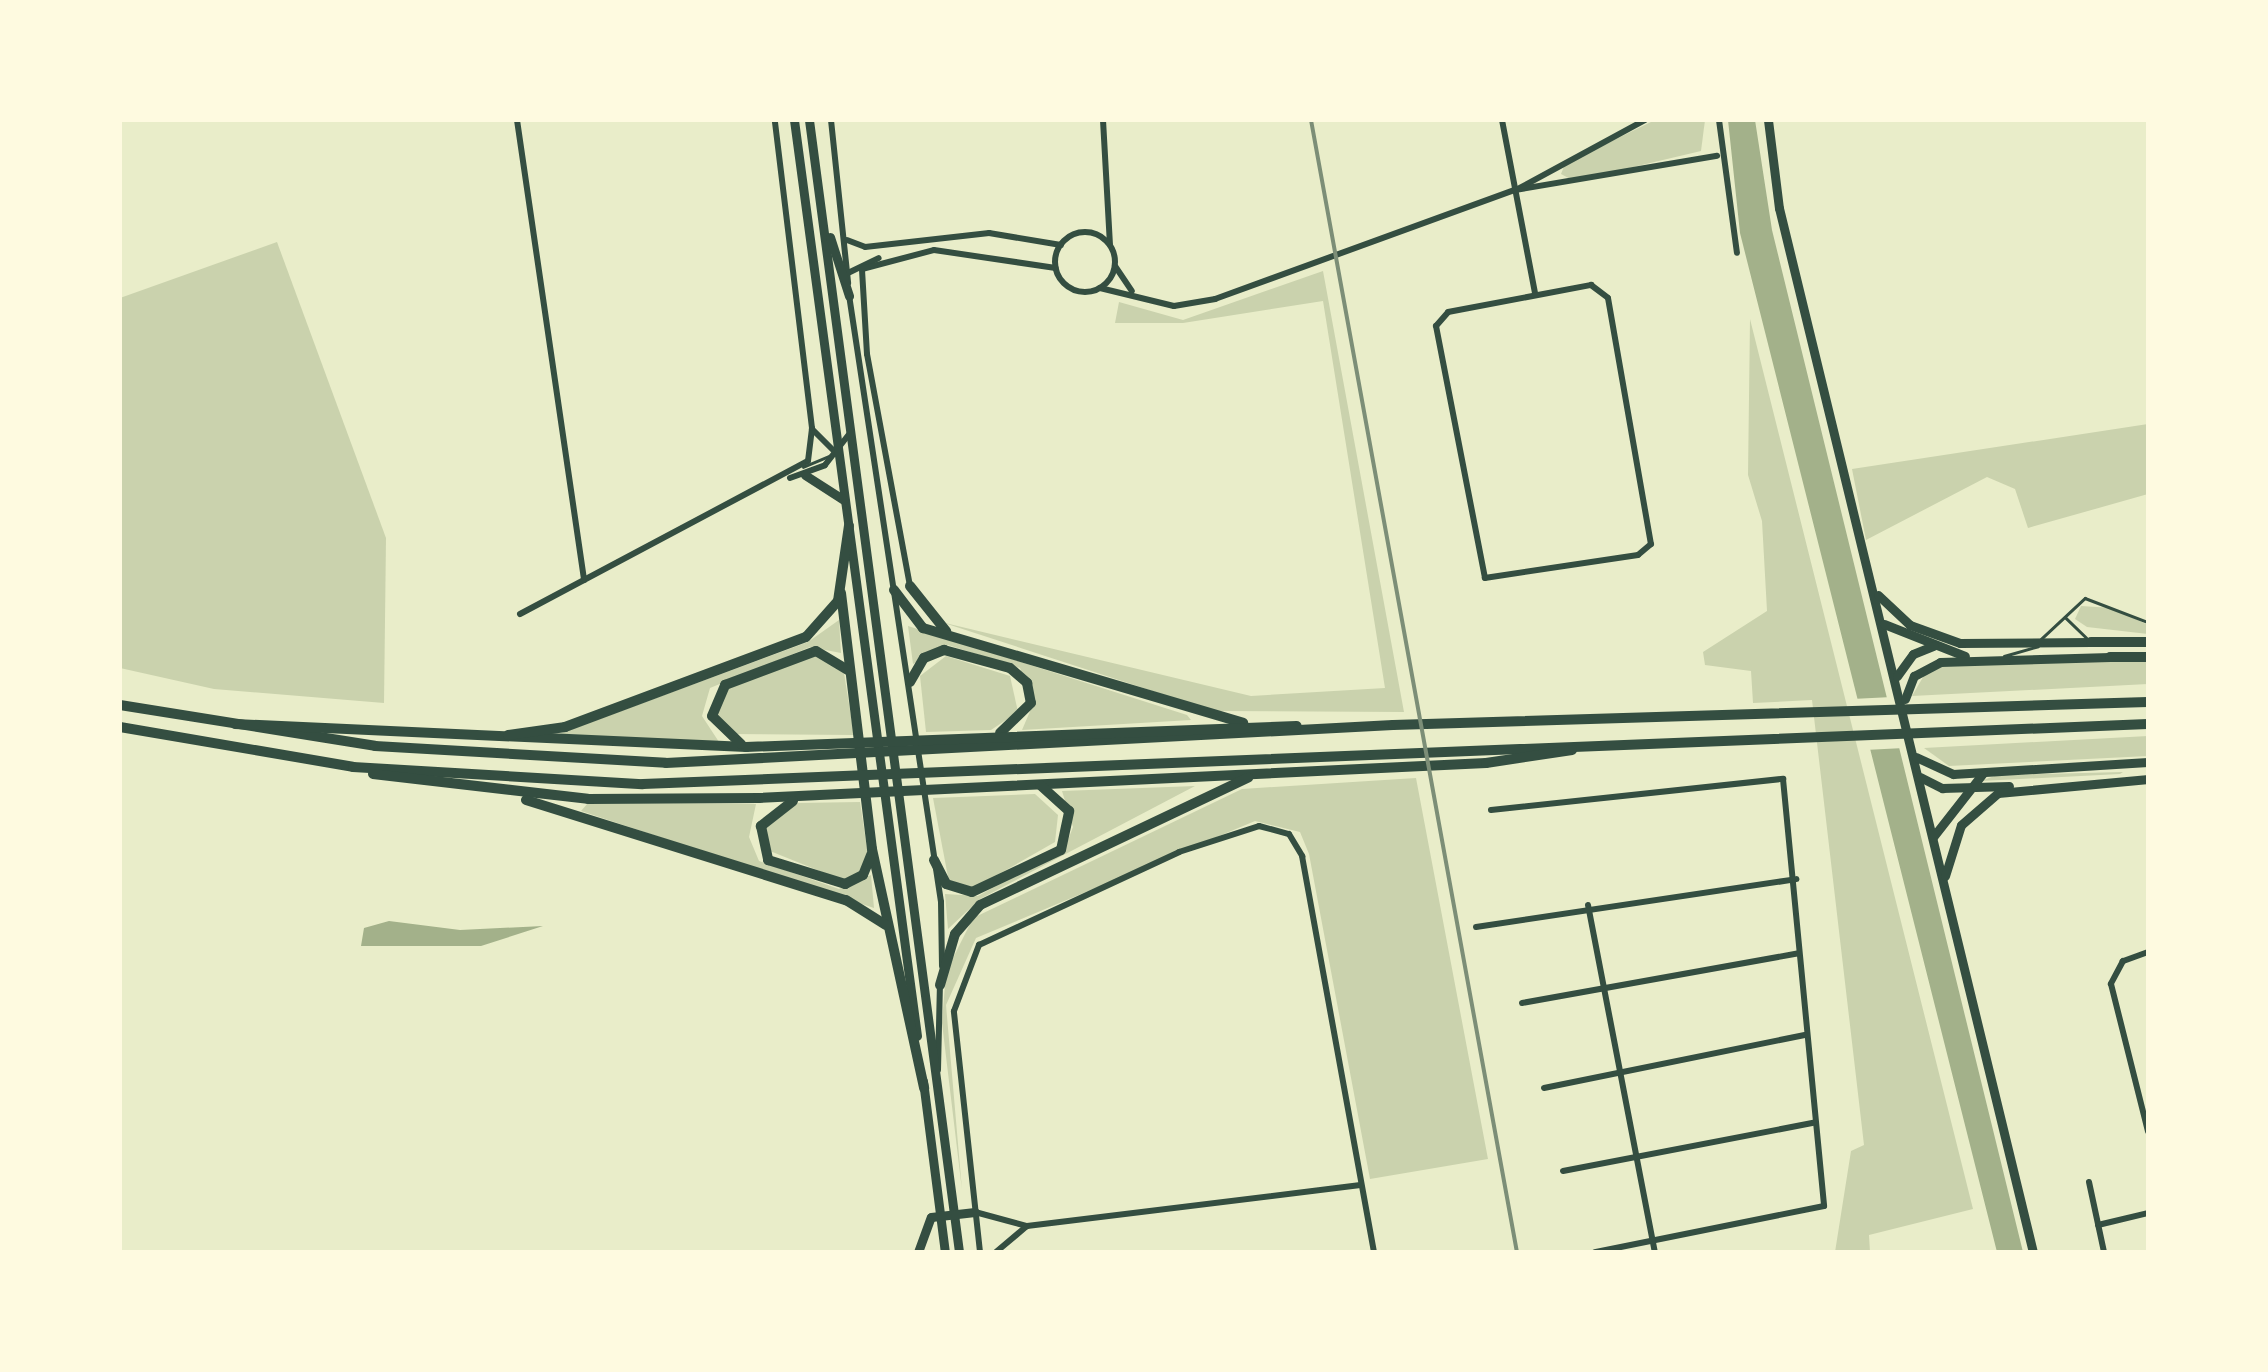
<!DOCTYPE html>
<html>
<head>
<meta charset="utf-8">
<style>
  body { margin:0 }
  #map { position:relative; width:2268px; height:1372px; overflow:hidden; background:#e9edc9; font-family:Commissioner,sans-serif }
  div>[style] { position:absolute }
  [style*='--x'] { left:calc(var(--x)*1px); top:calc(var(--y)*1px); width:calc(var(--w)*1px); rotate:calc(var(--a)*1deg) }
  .green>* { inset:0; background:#cad2ad }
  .water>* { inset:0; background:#a3b18a }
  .pier>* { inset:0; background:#e9edc9 }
  .service>* { height:2.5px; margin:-1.25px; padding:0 1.25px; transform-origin:1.25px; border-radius:1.25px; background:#344e41 }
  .minor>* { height:6px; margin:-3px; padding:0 3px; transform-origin:3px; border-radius:3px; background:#344e41 }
  .minor>.ring { margin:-3px; padding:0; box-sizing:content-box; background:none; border:6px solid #344e41; border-radius:50% }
  .secondary>* { height:9px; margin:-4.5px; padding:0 4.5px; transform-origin:4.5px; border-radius:4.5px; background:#344e41 }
  .primary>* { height:9px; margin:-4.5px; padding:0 4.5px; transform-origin:4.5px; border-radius:4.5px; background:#344e41 }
  .motorway>* { height:10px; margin:-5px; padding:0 5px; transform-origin:5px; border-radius:5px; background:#344e41 }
  .rail>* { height:4px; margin:-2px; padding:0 2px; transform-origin:2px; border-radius:2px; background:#7c8e77 }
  span { translate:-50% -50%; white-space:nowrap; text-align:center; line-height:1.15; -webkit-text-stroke:9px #fefae0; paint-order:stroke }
  .frame { position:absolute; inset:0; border:122px solid #fefae0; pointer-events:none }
</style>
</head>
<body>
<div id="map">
  <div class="green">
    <i style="clip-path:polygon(1655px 120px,1705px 120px,1701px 151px,1574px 181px,1561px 174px,1565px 164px)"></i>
    <i style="clip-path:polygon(277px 242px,386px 538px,384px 703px,214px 689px,120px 668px,120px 298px)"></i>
    <i style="clip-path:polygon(1323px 271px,1404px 712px,1214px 711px,941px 622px,1251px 696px,1385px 688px,1323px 301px,1183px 323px,1115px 323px,1119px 302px,1183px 320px)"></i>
    <i style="clip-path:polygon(1750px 319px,1973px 1209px,1869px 1235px,1870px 1252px,1835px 1252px,1851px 1151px,1864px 1145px,1812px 700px,1753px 703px,1751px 671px,1705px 665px,1703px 652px,1767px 611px,1762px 521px,1748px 475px)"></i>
    <i style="clip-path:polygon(2148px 424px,2148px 494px,2028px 528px,2015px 489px,1987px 477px,1866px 540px,1852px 469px)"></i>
    <i style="clip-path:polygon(2081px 606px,2113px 608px,2148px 625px,2148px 634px,2087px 627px,2075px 619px)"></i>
    <i style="clip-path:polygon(839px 620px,841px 653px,810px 647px,710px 688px,702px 716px,719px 742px,556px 735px,808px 642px)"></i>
    <i style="clip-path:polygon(908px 626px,1187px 715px,1191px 720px,1022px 730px,1034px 702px,1020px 668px,948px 645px,913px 664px)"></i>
    <i style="clip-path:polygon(815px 655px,844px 673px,854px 735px,727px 734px,715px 710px,725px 688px)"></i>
    <i style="clip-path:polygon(946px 656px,1010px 676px,1018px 712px,991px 730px,926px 732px,920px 676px)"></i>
    <i style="clip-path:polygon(2148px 660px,2148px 684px,1912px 696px,1926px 672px,1946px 665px)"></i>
    <i style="clip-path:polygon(2148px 736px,2148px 756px,1949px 766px,1924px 748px)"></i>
    <i style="clip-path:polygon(2123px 772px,2120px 774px,1981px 781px,1997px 775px)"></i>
    <i style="clip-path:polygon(1416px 778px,1488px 1159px,1370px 1179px,1309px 854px,1300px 832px,1255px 821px,976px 938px,946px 1005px,962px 1190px,942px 1023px,946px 972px,973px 918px,1242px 789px)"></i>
    <i style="clip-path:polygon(1195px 786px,980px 899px,948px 929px,945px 894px,978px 896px,1065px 848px,1073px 827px,1062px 791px)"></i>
    <i style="clip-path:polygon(1035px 794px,1058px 815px,1055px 842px,973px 889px,949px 882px,933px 798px)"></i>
    <i style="clip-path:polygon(860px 802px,868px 855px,858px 874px,842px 880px,765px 849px,765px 826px,797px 803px)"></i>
    <i style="clip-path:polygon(588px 803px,756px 804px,749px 837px,759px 861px,839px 889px,871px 875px,874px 908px,581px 811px)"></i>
  </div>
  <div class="water">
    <i style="clip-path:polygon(1728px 120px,1755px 120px,1772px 230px,2023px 1252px,1997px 1252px,1740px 233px)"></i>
    <i style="clip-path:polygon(389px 921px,460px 930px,543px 926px,481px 946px,361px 946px,364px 928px)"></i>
  </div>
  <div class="pier">
    <i style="clip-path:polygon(1892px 697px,1904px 748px,1865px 750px,1852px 699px)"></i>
  </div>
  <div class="service">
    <i style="--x:803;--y:467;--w:30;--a:-23"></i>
    <i style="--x:2065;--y:617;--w:32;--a:44"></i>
    <i style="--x:2041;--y:639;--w:60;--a:-43"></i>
    <i style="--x:2085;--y:598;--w:67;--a:20.9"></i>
    <i style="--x:2004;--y:656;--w:35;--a:-16"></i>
  </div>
  <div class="minor">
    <i style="--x:517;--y:120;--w:465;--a:81.7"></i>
    <i style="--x:831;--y:120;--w:164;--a:84"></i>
    <i style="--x:1103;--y:120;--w:124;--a:86.8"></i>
    <i style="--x:1502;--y:120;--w:176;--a:79.2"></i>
    <i style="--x:1719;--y:120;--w:134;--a:82.3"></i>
    <i style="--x:1516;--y:190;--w:147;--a:-28.5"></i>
    <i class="ring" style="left:1055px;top:232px;width:54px;height:54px"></i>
    <i style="--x:847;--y:240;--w:19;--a:21"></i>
    <i style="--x:865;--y:247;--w:125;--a:-6.4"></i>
    <i style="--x:989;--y:233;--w:73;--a:9.5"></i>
    <i style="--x:1115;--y:266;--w:30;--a:56"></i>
    <i style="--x:848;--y:273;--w:34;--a:-26"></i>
    <i style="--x:1591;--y:285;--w:21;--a:37"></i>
    <i style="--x:1608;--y:298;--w:250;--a:80.1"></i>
    <i style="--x:1651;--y:544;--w:17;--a:140"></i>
    <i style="--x:1638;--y:555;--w:155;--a:171.5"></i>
    <i style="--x:1485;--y:578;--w:257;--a:-101"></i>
    <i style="--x:1436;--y:326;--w:18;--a:-49"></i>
    <i style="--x:1448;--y:312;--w:146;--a:-10.7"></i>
    <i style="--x:1100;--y:288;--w:76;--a:13.7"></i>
    <i style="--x:1174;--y:306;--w:42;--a:-9.7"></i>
    <i style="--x:1215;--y:299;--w:319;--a:-20"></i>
    <i style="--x:1515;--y:190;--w:205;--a:-9.6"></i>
    <i style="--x:849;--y:295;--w:614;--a:81.38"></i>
    <i style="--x:941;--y:902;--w:64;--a:89.1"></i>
    <i style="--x:812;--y:429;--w:35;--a:45"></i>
    <i style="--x:790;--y:478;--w:37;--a:-20"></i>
    <i style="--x:825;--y:465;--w:39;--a:-52"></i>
    <i style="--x:910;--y:586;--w:236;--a:-100.5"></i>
    <i style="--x:867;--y:354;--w:85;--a:-93.4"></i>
    <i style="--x:862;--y:269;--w:74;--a:-14.8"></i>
    <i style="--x:934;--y:250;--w:123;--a:8.4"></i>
    <i style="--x:520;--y:614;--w:326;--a:-28"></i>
    <i style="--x:808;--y:461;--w:33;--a:-83"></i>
    <i style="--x:812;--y:428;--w:310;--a:-96.9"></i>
    <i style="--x:1491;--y:810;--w:294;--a:-6.1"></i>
    <i style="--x:1783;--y:779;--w:429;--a:84.5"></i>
    <i style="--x:1824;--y:1206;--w:234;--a:168.6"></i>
    <i style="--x:1588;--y:905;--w:353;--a:79.1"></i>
    <i style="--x:1476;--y:927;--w:324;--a:-8.5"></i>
    <i style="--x:2148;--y:952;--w:27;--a:160"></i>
    <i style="--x:2123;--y:961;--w:26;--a:118"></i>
    <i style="--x:2111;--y:984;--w:152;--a:75.9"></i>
    <i style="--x:1522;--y:1003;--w:281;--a:-10.2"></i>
    <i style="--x:938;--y:1070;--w:87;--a:-88.7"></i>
    <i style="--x:1544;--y:1088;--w:266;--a:-11.5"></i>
    <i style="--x:1563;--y:1171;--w:255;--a:-10.9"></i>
    <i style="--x:2089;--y:1182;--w:72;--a:77.9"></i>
    <i style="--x:975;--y:1212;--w:54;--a:15.1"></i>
    <i style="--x:1027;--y:1226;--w:336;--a:-7"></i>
    <i style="--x:2098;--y:1225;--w:51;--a:-13.5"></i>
    <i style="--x:980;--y:1252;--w:242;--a:-96.2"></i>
    <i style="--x:954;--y:1011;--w:71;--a:-69.3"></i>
    <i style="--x:979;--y:945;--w:221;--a:-24.9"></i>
    <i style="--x:1179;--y:852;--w:84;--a:-18"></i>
    <i style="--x:1259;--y:826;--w:31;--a:15"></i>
    <i style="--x:1289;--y:834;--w:26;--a:59"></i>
    <i style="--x:1302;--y:856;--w:402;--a:79.7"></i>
    <i style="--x:996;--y:1252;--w:38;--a:-40"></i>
  </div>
  <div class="secondary">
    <i style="--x:1768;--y:120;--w:89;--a:82.9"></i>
    <i style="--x:1779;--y:208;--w:1074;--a:76.33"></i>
    <i style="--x:1878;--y:595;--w:44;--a:43.2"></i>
    <i style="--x:1910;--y:625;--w:53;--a:19.8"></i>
    <i style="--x:1960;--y:643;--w:131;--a:-0.4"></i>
    <i style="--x:1884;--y:624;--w:87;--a:21.6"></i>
    <i style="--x:1897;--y:676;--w:27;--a:-54"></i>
    <i style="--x:1913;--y:654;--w:22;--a:-22"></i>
    <i style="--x:1905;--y:699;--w:25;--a:-69"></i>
    <i style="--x:1914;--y:676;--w:30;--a:-28"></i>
    <i style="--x:1940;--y:662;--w:170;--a:-1.7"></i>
    <i style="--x:1916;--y:757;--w:41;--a:24.7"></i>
    <i style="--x:1953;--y:774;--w:195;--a:-3.5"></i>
    <i style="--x:1920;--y:777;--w:25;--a:27"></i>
    <i style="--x:1942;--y:788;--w:67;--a:-1.7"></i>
    <i style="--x:1933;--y:837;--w:81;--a:-52"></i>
    <i style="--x:1945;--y:876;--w:53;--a:-72.6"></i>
    <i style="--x:1961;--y:825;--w:49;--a:-40.9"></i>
    <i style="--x:1998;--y:793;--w:151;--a:-5.3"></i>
  </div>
  <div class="primary">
    <i style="--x:794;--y:120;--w:924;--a:82.35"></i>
    <i style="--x:809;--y:120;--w:1142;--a:82.45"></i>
    <i style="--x:830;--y:237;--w:62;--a:72.1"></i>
    <i style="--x:805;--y:475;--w:46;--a:32.7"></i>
    <i style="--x:923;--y:1081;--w:172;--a:82.7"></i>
    <i style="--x:918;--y:1252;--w:37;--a:-70"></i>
    <i style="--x:931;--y:1217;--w:44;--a:-6.5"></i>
  </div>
  <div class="motorway">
    <i style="--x:910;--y:586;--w:58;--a:51.3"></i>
    <i style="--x:894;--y:590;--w:48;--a:52.7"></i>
    <i style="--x:923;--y:628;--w:334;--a:16.5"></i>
    <i style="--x:841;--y:593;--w:258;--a:83.1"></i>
    <i style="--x:872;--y:849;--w:245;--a:77.7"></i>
    <i style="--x:2091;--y:642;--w:57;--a:0"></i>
    <i style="--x:2110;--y:657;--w:38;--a:0"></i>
    <i style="--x:910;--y:682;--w:28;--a:-60"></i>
    <i style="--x:924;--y:658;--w:22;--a:-22"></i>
    <i style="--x:944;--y:650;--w:68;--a:15.3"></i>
    <i style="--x:1010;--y:668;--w:23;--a:41"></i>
    <i style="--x:1027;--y:683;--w:20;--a:79"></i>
    <i style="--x:1031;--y:703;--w:43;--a:135.9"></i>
    <i style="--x:120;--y:705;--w:258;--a:9.1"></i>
    <i style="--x:375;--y:746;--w:291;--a:3.3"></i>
    <i style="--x:666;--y:763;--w:728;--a:-2.99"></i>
    <i style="--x:1393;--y:725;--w:755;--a:-1.74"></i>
    <i style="--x:235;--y:724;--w:512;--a:2.58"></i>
    <i style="--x:746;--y:747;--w:551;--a:-2.18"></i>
    <i style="--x:120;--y:727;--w:236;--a:9.7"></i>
    <i style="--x:353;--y:767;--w:290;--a:3.4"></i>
    <i style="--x:643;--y:784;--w:1506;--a:-2.28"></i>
    <i style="--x:508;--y:735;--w:58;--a:-8"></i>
    <i style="--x:565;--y:727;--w:257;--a:-20.5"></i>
    <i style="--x:806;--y:637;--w:48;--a:-48.4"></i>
    <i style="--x:838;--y:601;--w:76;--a:-81.7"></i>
    <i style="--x:741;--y:744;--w:40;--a:-136"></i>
    <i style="--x:712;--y:716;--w:34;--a:-67"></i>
    <i style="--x:725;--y:685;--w:97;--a:-20.5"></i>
    <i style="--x:816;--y:651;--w:37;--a:31"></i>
    <i style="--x:373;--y:774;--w:216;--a:6.6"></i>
    <i style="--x:588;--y:799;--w:171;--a:-0.3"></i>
    <i style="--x:759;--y:798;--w:728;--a:-2.76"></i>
    <i style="--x:1486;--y:763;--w:87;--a:-8.6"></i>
    <i style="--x:526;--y:800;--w:335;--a:17.4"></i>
    <i style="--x:846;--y:900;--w:47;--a:32"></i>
    <i style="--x:793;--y:801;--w:41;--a:142"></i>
    <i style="--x:761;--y:826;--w:35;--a:78"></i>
    <i style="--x:768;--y:860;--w:81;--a:17.3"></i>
    <i style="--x:845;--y:884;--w:20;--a:-27"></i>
    <i style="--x:863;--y:875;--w:22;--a:-68"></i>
    <i style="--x:934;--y:860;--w:27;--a:63"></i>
    <i style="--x:946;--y:884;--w:27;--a:17"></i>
    <i style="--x:972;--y:892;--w:98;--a:-25.3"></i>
    <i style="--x:1061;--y:850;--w:40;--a:-78"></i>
    <i style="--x:1069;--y:811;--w:39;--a:-138"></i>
    <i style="--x:940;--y:985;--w:53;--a:-73.6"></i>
    <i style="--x:955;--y:934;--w:38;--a:-49"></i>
    <i style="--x:980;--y:905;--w:297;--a:-25.4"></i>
  </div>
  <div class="rail">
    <i style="--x:1311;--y:120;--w:1151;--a:79.69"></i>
  </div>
  <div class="frame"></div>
</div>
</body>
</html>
